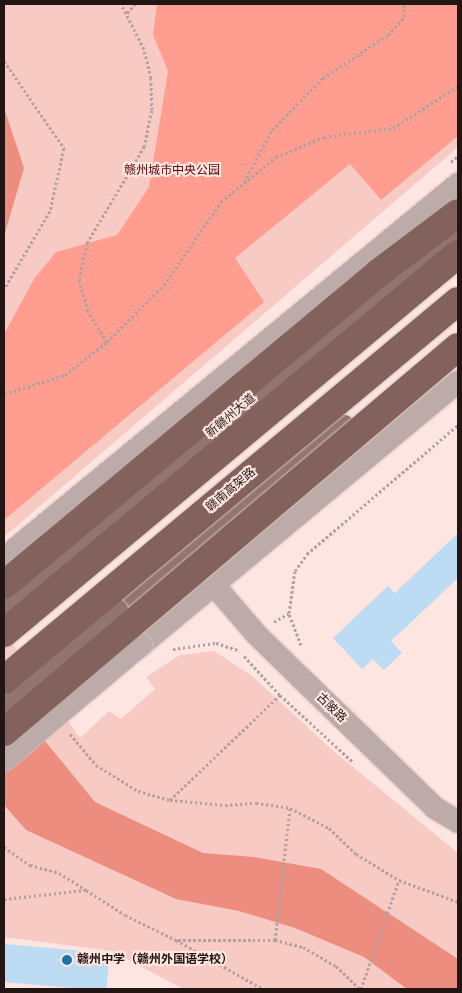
<!DOCTYPE html>
<html>
<head>
<meta charset="utf-8">
<style>
  body { margin:0 }
  #map { position:relative; width:462px; height:993px; overflow:hidden; background:#fde5e1; font-family:"Asap Condensed","Noto Sans SC",sans-serif }
  div>[style] { position:absolute }
  [style*='--x'] { left:calc(var(--x)*1px); top:calc(var(--y)*1px); width:calc(var(--w)*1px); rotate:calc(var(--a)*1deg) }
  .green>* { inset:0; background:#f7cbc4 }
  .forest>* { inset:0; background:#ff9d90 }
  .water>* { inset:0; background:#ec8d80 }
  .building>* { inset:0; background:#bddbf2; transform-origin:0 0 }
  .path>* { height:3px; margin-top:-1.5px; transform-origin:0; background:repeating-linear-gradient(90deg,#b5a09d 0 2.5px,transparent 0 5px) }
  .roads { filter:drop-shadow(0 0 1px #d6c0bc) drop-shadow(0 0 1px #d6c0bc) }
  .minor>* { height:22px; margin:-11px; padding:0 11px; transform-origin:11px; border-radius:11px; background:#bcaba8 }
  .major>* { height:28px; margin:-14px; padding:0 14px; transform-origin:14px; border-radius:14px; background:#937570 }
  .highway>* { height:28px; margin:-14px; padding:0 14px; transform-origin:14px; border-radius:14px; background:#83615c }
  .bridges { filter:drop-shadow(0 0 1px #d6c0bc) drop-shadow(0 0 1px #d6c0bc) }
  .minor-bridge>* { height:22px; margin:-11px; padding:0 11px; transform-origin:11px; border-radius:11px; background:#bcaba8 }
  .major-bridge>* { height:28px; margin:-14px; padding:0 14px; transform-origin:14px; border-radius:14px; background:#937570 }
  .highway-bridge>* { height:28px; margin:-14px; padding:0 14px; transform-origin:14px; border-radius:14px; background:#83615c }
  .dots>* { width:14px; height:14px; translate:-50% -50%; box-sizing:border-box; border:2px solid #fde5e1; border-radius:50% }
  span { translate:-50% -50%; white-space:nowrap; text-align:center; line-height:1.15; -webkit-text-stroke:4px #fde5e1; paint-order:stroke }
  .park-label { font-size:12px; color:#5d0504 }
  .street-label { font-size:12px; color:#231513 }
  .poi-label { font-size:12px; color:#231513; font-weight:700 }
  .left { translate:0 -50%; text-align:left }
  .frame { position:absolute; inset:0; border:5px solid #231513; pointer-events:none }
</style>
</head>
<body>
<div id="map">
  <div class="green">
    <i style="clip-path:polygon(4px 4px,458px 4px,458px 147px,4px 537px)"></i>
    <i style="clip-path:polygon(4px 632px,80px 738px,109px 711px,121px 719px,155px 689px,146px 677px,180px 655px,214px 651px,252px 676px,331px 749px,458px 853px,458px 989px,183px 989px,112px 951px,4px 937px)"></i>
  </div>
  <div class="forest">
    <i style="clip-path:polygon(157px 4px,458px 4px,458px 136px,381px 200px,350px 164px,235px 258px,264px 302px,4px 520px,4px 334px,34px 279px,56px 252px,117px 235px,149px 187px,168px 71px,153px 35px)"></i>
  </div>
  <div class="water">
    <i style="clip-path:polygon(4px 108px,24px 168px,4px 236px)"></i>
    <i style="clip-path:polygon(4px 691px,95px 802px,203px 853px,254px 857px,321px 869px,458px 959px,458px 989px,407px 989px,364px 957px,295px 928px,239px 911px,176px 899px,26px 830px,4px 805px)"></i>
  </div>
  <div class="building">
    <i style="clip-path:polygon(458px 533px,458px 578px,391px 641px,402px 653px,384px 670px,373px 659px,362px 669px,333px 638px,388px 586px,395px 593px)"></i>
    <i style="left:4px;top:944px;width:106px;height:38px;rotate:5deg"></i>
  </div>
  <div class="path">
    <i style="--x:127;--y:13;--w:12;--a:-48"></i>
    <i style="--x:4;--y:61;--w:106;--a:55.4"></i>
    <i style="--x:64;--y:148;--w:65;--a:102.5"></i>
    <i style="--x:50;--y:211;--w:91;--a:120.5"></i>
    <i style="--x:451;--y:162;--w:9;--a:-41"></i>
    <i style="--x:244;--y:182;--w:59;--a:-61.7"></i>
    <i style="--x:272;--y:130;--w:73;--a:-45.6"></i>
    <i style="--x:323;--y:78;--w:78;--a:-33.5"></i>
    <i style="--x:388;--y:35;--w:24;--a:-48"></i>
    <i style="--x:404;--y:17;--w:13;--a:-90"></i>
    <i style="--x:107;--y:342;--w:36;--a:-122"></i>
    <i style="--x:88;--y:311;--w:33;--a:-106"></i>
    <i style="--x:79;--y:279;--w:37;--a:-77"></i>
    <i style="--x:87;--y:243;--w:112;--a:-59.3"></i>
    <i style="--x:144;--y:147;--w:38;--a:-78"></i>
    <i style="--x:152;--y:110;--w:32;--a:-92"></i>
    <i style="--x:151;--y:78;--w:30;--a:-104"></i>
    <i style="--x:144;--y:49;--w:51;--a:-117.1"></i>
    <i style="--x:4;--y:394;--w:64;--a:-17.3"></i>
    <i style="--x:65;--y:375;--w:53;--a:-38.2"></i>
    <i style="--x:107;--y:342;--w:81;--a:-45"></i>
    <i style="--x:164;--y:285;--w:101;--a:-55.5"></i>
    <i style="--x:221;--y:202;--w:71;--a:-39.3"></i>
    <i style="--x:276;--y:157;--w:52;--a:-22.6"></i>
    <i style="--x:324;--y:137;--w:70;--a:-7.4"></i>
    <i style="--x:393;--y:128;--w:77;--a:-32.9"></i>
    <i style="--x:274;--y:622;--w:17;--a:-31"></i>
    <i style="--x:301;--y:645;--w:34;--a:-111"></i>
    <i style="--x:289;--y:613;--w:42;--a:-81.9"></i>
    <i style="--x:295;--y:571;--w:21;--a:-55"></i>
    <i style="--x:307;--y:554;--w:199;--a:-40.5"></i>
    <i style="--x:173;--y:649;--w:43;--a:-7.9"></i>
    <i style="--x:216;--y:643;--w:25;--a:18"></i>
    <i style="--x:244;--y:656;--w:53;--a:47.3"></i>
    <i style="--x:280;--y:695;--w:100;--a:42.6"></i>
    <i style="--x:70;--y:734;--w:40;--a:50"></i>
    <i style="--x:96;--y:765;--w:49;--a:31.8"></i>
    <i style="--x:138;--y:791;--w:33;--a:16"></i>
    <i style="--x:170;--y:800;--w:55;--a:5.2"></i>
    <i style="--x:225;--y:805;--w:31;--a:-4"></i>
    <i style="--x:256;--y:803;--w:34;--a:8"></i>
    <i style="--x:290;--y:808;--w:44;--a:27.1"></i>
    <i style="--x:329;--y:828;--w:37;--a:44"></i>
    <i style="--x:356;--y:854;--w:50;--a:31.2"></i>
    <i style="--x:399;--y:880;--w:63;--a:20.4"></i>
    <i style="--x:170;--y:800;--w:153;--a:-43.7"></i>
    <i style="--x:4;--y:847;--w:32;--a:35"></i>
    <i style="--x:30;--y:865;--w:30;--a:15"></i>
    <i style="--x:59;--y:873;--w:32;--a:32"></i>
    <i style="--x:4;--y:899;--w:82;--a:-6.3"></i>
    <i style="--x:86;--y:890;--w:46;--a:32.7"></i>
    <i style="--x:125;--y:915;--w:57;--a:26.1"></i>
    <i style="--x:176;--y:940;--w:100;--a:29.4"></i>
    <i style="--x:178;--y:940;--w:97;--a:0"></i>
    <i style="--x:275;--y:940;--w:29;--a:14"></i>
    <i style="--x:303;--y:947;--w:38;--a:30"></i>
    <i style="--x:336;--y:966;--w:33;--a:44"></i>
    <i style="--x:275;--y:940;--w:133;--a:-83.5"></i>
    <i style="--x:361;--y:989;--w:115;--a:-70.8"></i>
  </div>
  <div class="roads">
    <div class="minor">
      <i style="--x:4;--y:558;--w:588;--a:-39.48"></i>
      <i style="--x:213;--y:584;--w:66;--a:49.3"></i>
      <i style="--x:256;--y:634;--w:63;--a:44.4"></i>
      <i style="--x:301;--y:678;--w:187;--a:44.1"></i>
      <i style="--x:435;--y:808;--w:27;--a:31"></i>
      <i style="--x:141;--y:645;--w:412;--a:-39.7"></i>
    </div>
    <div class="major">
      <i style="--x:4;--y:605;--w:582;--a:-39.77"></i>
      <i style="--x:115;--y:612;--w:292;--a:-38.9"></i>
    </div>
    <div class="highway">
      <i style="--x:4;--y:585;--w:486;--a:-39.8"></i>
      <i style="--x:377;--y:274;--w:101;--a:-37"></i>
      <i style="--x:4;--y:633;--w:591;--a:-39.86"></i>
    </div>
  </div>
  <div class="bridges">
    <div class="minor-bridge">
      <i style="--x:4;--y:760;--w:179;--a:-40"></i>
    </div>
    <div class="major-bridge">
      <i style="--x:4;--y:706;--w:145;--a:-40.3"></i>
    </div>
    <div class="highway-bridge">
      <i style="--x:4;--y:680;--w:591;--a:-39.86"></i>
      <i style="--x:4;--y:732;--w:595;--a:-40.3"></i>
    </div>
  </div>
  <div class="dots">
    <i style="left:67px;top:960px;background:#2373a5"></i>
  </div>
  <div class="park-label">
    <span style="left:172px;top:171px">赣州城市中央公园</span>
  </div>
  <div class="street-label">
    <span style="left:231px;top:416px;rotate:-40deg">新赣州大道</span>
    <span style="left:231px;top:490px;rotate:-40deg">赣南高架路</span>
    <span style="left:331px;top:708px;rotate:44deg">古陂路</span>
  </div>
  <div class="poi-label">
    <span class="left" style="left:77px;top:960px">赣州中学（赣州外国语学校）</span>
  </div>
  <div class="frame"></div>
</div>
</body>
</html>
